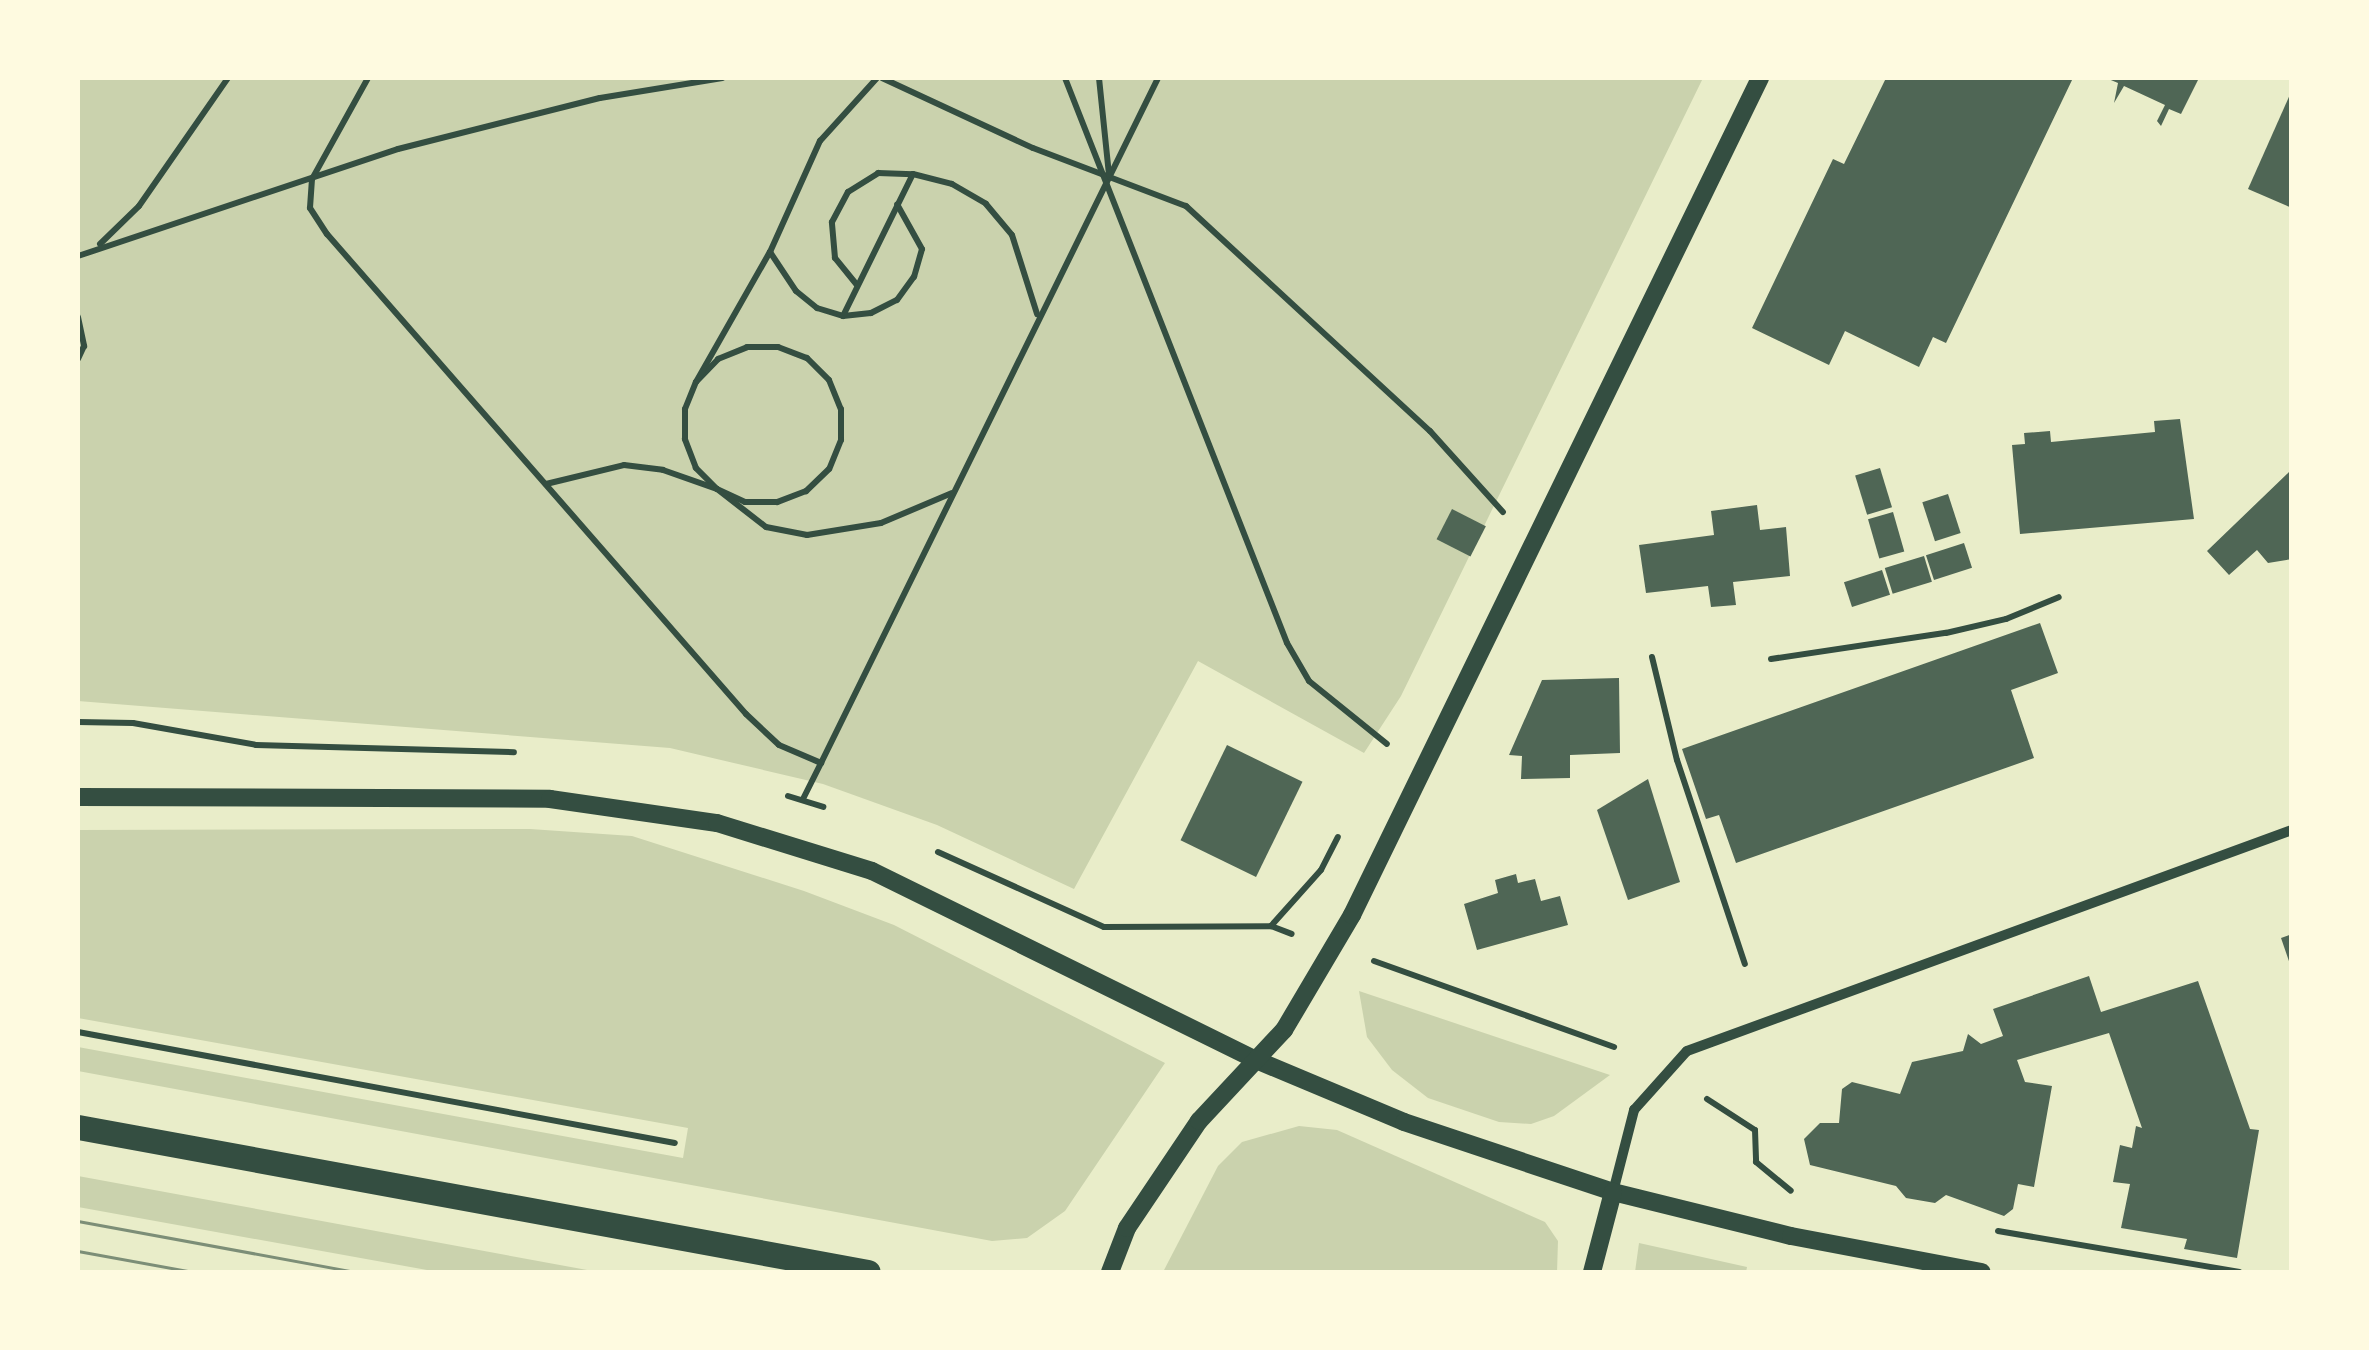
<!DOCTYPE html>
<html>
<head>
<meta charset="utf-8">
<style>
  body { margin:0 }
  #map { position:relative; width:2369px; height:1350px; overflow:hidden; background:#e9edc9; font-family:"Times New Roman",serif }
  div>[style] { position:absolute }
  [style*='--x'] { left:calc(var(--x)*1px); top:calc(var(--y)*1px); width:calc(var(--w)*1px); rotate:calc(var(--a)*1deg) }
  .green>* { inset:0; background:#cad2ad }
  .building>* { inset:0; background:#4f6655; transform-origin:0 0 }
  .path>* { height:6px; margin:-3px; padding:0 3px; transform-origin:3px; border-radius:3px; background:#344e41 }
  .minor>* { height:10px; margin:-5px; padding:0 5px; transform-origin:5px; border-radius:5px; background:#344e41 }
  .tertiary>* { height:18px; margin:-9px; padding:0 9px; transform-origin:9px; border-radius:9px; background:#344e41 }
  .primary>* { height:25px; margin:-12.5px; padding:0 12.5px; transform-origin:12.5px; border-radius:12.5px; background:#344e41 }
  .tram>* { height:2.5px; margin:-1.25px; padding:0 1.25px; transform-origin:1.25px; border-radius:1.25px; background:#7c8e77 }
  span { translate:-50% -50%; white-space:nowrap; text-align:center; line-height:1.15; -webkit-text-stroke:8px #fefae0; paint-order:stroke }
  .frame { position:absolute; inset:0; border:80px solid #fefae0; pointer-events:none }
</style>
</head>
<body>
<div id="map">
  <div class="green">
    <i style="clip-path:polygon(78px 78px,1703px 78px,1401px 696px,1364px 753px,1198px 661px,1074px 889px,937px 825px,823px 784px,670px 748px,78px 701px)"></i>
    <i style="clip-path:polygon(530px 829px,632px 836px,804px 891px,894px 925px,1165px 1063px,1065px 1211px,1027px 1238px,992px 1241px,78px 1071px,78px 1047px,683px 1158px,688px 1128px,78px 1018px,78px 830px)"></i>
    <i style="clip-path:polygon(1359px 991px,1610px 1075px,1554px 1116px,1531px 1124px,1499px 1122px,1428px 1098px,1392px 1070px,1367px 1037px)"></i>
    <i style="clip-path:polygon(1299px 1126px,1337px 1130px,1545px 1222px,1558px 1241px,1557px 1272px,1163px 1272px,1218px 1166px,1242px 1142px)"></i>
    <i style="clip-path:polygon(78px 1176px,598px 1272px,438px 1272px,78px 1207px)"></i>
    <i style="clip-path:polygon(1639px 1243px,1747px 1267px,1746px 1272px,1635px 1272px)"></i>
  </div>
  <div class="building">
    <i style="clip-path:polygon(1886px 78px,2073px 78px,1946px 343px,1933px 337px,1919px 367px,1845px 331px,1829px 365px,1752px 328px,1833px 159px,1844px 164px)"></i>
    <i style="clip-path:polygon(2106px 78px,2199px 78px,2181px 114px,2169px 109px,2161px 126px,2157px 121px,2165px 105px,2124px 86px,2114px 103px,2118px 83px)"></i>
    <i style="clip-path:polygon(2292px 90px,2292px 208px,2248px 189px)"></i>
    <i style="clip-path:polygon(2180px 419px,2194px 519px,2020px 534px,2012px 445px,2025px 444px,2024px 433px,2050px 431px,2051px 442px,2155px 432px,2154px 421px)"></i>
    <i style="left:1880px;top:468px;width:41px;height:26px;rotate:73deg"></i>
    <i style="clip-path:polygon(2289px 472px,2292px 559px,2268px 563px,2257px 550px,2229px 575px,2207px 551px)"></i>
    <i style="left:1948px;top:494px;width:41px;height:27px;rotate:72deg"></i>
    <i style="clip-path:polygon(1757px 505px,1760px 530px,1786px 527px,1790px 576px,1733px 582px,1736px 605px,1711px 607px,1708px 586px,1646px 593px,1639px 545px,1714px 535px,1711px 511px)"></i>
    <i style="left:1452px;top:509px;width:38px;height:34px;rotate:27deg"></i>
    <i style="left:1893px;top:512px;width:41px;height:26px;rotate:74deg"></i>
    <i style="left:1964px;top:543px;width:26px;height:40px;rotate:72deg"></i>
    <i style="left:1924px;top:556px;width:27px;height:41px;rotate:73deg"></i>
    <i style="left:1882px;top:570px;width:26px;height:40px;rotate:72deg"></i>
    <i style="clip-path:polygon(2040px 623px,2058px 673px,2011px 690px,2034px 758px,1736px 863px,1719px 815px,1706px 819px,1682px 749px)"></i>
    <i style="clip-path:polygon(1619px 678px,1620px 753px,1570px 755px,1570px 778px,1521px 779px,1522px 756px,1509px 755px,1542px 680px)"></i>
    <i style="left:1227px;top:745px;width:84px;height:106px;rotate:26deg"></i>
    <i style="clip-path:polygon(1648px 779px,1680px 882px,1628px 900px,1597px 810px)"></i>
    <i style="clip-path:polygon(1516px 874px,1518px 883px,1535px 879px,1541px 901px,1560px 896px,1568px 925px,1477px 950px,1464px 904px,1498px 893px,1495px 880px)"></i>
    <i style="clip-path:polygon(2292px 934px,2292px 967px,2291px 967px,2281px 938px)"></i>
    <i style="clip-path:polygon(2089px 976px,2101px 1012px,2198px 981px,2250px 1129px,2259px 1130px,2237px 1258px,2184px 1249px,2187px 1239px,2121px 1228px,2130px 1184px,2113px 1182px,2120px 1145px,2132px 1148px,2136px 1126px,2142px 1128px,2109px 1033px,2017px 1060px,2025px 1082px,2052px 1086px,2034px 1187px,2018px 1184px,2013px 1209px,2004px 1216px,1946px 1195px,1935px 1203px,1906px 1198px,1896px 1186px,1810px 1165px,1804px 1139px,1820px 1123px,1839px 1123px,1842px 1089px,1852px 1082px,1900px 1094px,1912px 1062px,1963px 1051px,1968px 1034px,1981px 1044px,2003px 1036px,1993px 1009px)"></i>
  </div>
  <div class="path">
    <i style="--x:368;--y:78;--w:115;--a:119"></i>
    <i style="--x:312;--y:179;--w:29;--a:94"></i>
    <i style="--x:310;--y:208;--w:31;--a:57"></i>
    <i style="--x:327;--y:234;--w:637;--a:48.88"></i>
    <i style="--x:746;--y:714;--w:45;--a:43.2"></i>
    <i style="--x:779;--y:745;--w:46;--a:23.2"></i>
    <i style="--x:821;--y:763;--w:763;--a:-63.8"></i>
    <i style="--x:882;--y:78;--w:166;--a:24.9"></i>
    <i style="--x:1033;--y:148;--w:164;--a:20.8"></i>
    <i style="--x:1186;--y:206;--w:332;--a:42.7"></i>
    <i style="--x:1430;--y:431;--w:109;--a:48"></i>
    <i style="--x:1065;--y:78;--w:607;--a:68.55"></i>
    <i style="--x:1287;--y:643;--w:44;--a:59.9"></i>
    <i style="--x:1309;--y:681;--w:100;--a:38.9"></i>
    <i style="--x:1099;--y:78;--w:97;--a:84.1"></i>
    <i style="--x:100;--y:244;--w:54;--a:-44.3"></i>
    <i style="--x:139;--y:206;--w:156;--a:-55.2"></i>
    <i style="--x:770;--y:252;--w:47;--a:56.3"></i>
    <i style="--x:796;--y:291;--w:27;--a:39"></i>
    <i style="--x:817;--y:308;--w:27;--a:17"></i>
    <i style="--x:843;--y:316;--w:28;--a:-6"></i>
    <i style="--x:871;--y:313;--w:29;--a:-27"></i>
    <i style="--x:897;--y:300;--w:29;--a:-54"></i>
    <i style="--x:914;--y:277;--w:29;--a:-74"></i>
    <i style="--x:922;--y:249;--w:51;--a:-119.1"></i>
    <i style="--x:78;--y:256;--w:337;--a:-18.5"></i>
    <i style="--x:398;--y:149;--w:208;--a:-14.2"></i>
    <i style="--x:600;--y:98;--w:124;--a:-9.3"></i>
    <i style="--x:857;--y:285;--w:35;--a:-129"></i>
    <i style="--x:835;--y:258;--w:36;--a:-95"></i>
    <i style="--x:832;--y:222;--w:34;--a:-62"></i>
    <i style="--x:848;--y:192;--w:36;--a:-32"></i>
    <i style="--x:878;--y:173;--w:35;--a:2"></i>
    <i style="--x:913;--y:174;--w:40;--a:14.4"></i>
    <i style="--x:952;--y:184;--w:39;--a:30"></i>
    <i style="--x:986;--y:204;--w:40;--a:50"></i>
    <i style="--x:1012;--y:235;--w:83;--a:72.4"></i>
    <i style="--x:843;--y:316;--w:158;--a:-63.8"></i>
    <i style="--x:78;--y:317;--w:30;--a:78"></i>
    <i style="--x:84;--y:346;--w:14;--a:115"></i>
    <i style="--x:696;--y:382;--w:32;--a:-46"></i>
    <i style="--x:718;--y:359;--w:31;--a:-22"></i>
    <i style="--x:747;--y:347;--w:31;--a:0"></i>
    <i style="--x:778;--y:347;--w:31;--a:21"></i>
    <i style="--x:807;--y:358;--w:31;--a:45"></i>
    <i style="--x:829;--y:380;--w:31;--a:68"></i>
    <i style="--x:841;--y:409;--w:31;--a:90"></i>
    <i style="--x:841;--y:440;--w:31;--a:112"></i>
    <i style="--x:829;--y:469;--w:32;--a:136"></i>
    <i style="--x:806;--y:491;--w:31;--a:159"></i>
    <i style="--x:777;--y:502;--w:32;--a:180"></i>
    <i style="--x:745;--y:502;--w:31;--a:-155"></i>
    <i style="--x:717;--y:489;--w:30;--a:-135"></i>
    <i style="--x:696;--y:468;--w:31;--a:-111"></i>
    <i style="--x:685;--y:439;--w:30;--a:-90"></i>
    <i style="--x:685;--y:409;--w:29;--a:-68"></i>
    <i style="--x:696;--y:382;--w:150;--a:-60.4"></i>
    <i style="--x:770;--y:252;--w:122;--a:-65.8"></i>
    <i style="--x:820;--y:141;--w:85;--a:-47.9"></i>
    <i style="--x:546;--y:484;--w:80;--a:-13.7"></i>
    <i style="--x:624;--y:465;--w:39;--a:7"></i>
    <i style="--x:663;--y:470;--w:57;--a:19.4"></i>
    <i style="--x:717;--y:489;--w:62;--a:37.8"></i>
    <i style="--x:766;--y:527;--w:42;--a:11"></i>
    <i style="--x:807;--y:535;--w:75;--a:-9.2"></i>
    <i style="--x:881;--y:523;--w:77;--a:-22.9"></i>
    <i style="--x:1652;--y:657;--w:106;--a:76.4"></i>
    <i style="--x:1677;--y:760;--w:215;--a:71.6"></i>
    <i style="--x:1771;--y:659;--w:177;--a:-8.5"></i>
    <i style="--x:1946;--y:633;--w:62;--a:-13.1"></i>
    <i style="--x:2006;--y:619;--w:57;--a:-22.5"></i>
    <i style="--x:78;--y:722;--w:55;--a:1"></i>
    <i style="--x:133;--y:723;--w:125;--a:10.1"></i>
    <i style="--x:256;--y:745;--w:258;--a:1.6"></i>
    <i style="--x:788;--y:796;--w:37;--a:17"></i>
    <i style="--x:803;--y:799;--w:40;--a:-63.4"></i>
    <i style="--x:938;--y:852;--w:182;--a:24.3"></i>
    <i style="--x:1104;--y:927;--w:167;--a:-0.3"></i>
    <i style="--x:1271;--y:926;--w:22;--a:21"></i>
    <i style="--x:1271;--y:926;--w:75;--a:-48.2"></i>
    <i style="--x:1321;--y:870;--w:37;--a:-63"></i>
    <i style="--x:1374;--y:961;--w:255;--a:19.7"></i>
    <i style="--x:78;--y:1032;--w:607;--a:10.53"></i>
    <i style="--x:1707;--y:1099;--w:57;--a:32.9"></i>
    <i style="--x:1755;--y:1130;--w:32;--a:88"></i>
    <i style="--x:1756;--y:1162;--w:45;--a:39.6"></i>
    <i style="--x:1998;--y:1231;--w:245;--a:9.6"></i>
  </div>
  <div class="minor">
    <i style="--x:1613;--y:1192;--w:85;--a:-75.6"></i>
    <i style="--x:1634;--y:1110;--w:79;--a:-48.1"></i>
    <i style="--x:1687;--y:1051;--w:644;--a:-20.07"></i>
  </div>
  <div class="tertiary">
    <i style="--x:78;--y:797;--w:472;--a:0.2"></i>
    <i style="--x:550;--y:799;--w:169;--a:8.2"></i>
    <i style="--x:717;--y:823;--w:162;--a:17.2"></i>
    <i style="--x:872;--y:871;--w:428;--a:26.2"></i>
    <i style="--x:1256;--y:1060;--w:160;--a:22.7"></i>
    <i style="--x:1404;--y:1122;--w:220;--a:18.5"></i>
    <i style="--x:1613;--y:1192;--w:183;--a:13.9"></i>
    <i style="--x:1791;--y:1236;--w:194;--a:10.7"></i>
    <i style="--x:1110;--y:1272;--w:47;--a:-68.9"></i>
    <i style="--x:1127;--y:1228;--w:129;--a:-56.1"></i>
    <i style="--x:1199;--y:1121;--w:125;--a:-47"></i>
    <i style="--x:1284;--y:1030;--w:134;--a:-59.4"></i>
    <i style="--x:1352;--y:915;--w:931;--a:-64.01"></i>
    <i style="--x:1592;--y:1272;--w:83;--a:-75.3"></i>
  </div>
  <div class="primary">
    <i style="--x:78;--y:1127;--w:803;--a:10.4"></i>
  </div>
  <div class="tram">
    <i style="--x:78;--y:1221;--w:284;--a:10.4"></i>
    <i style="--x:78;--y:1251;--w:118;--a:10.3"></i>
  </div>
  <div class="frame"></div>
</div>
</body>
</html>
